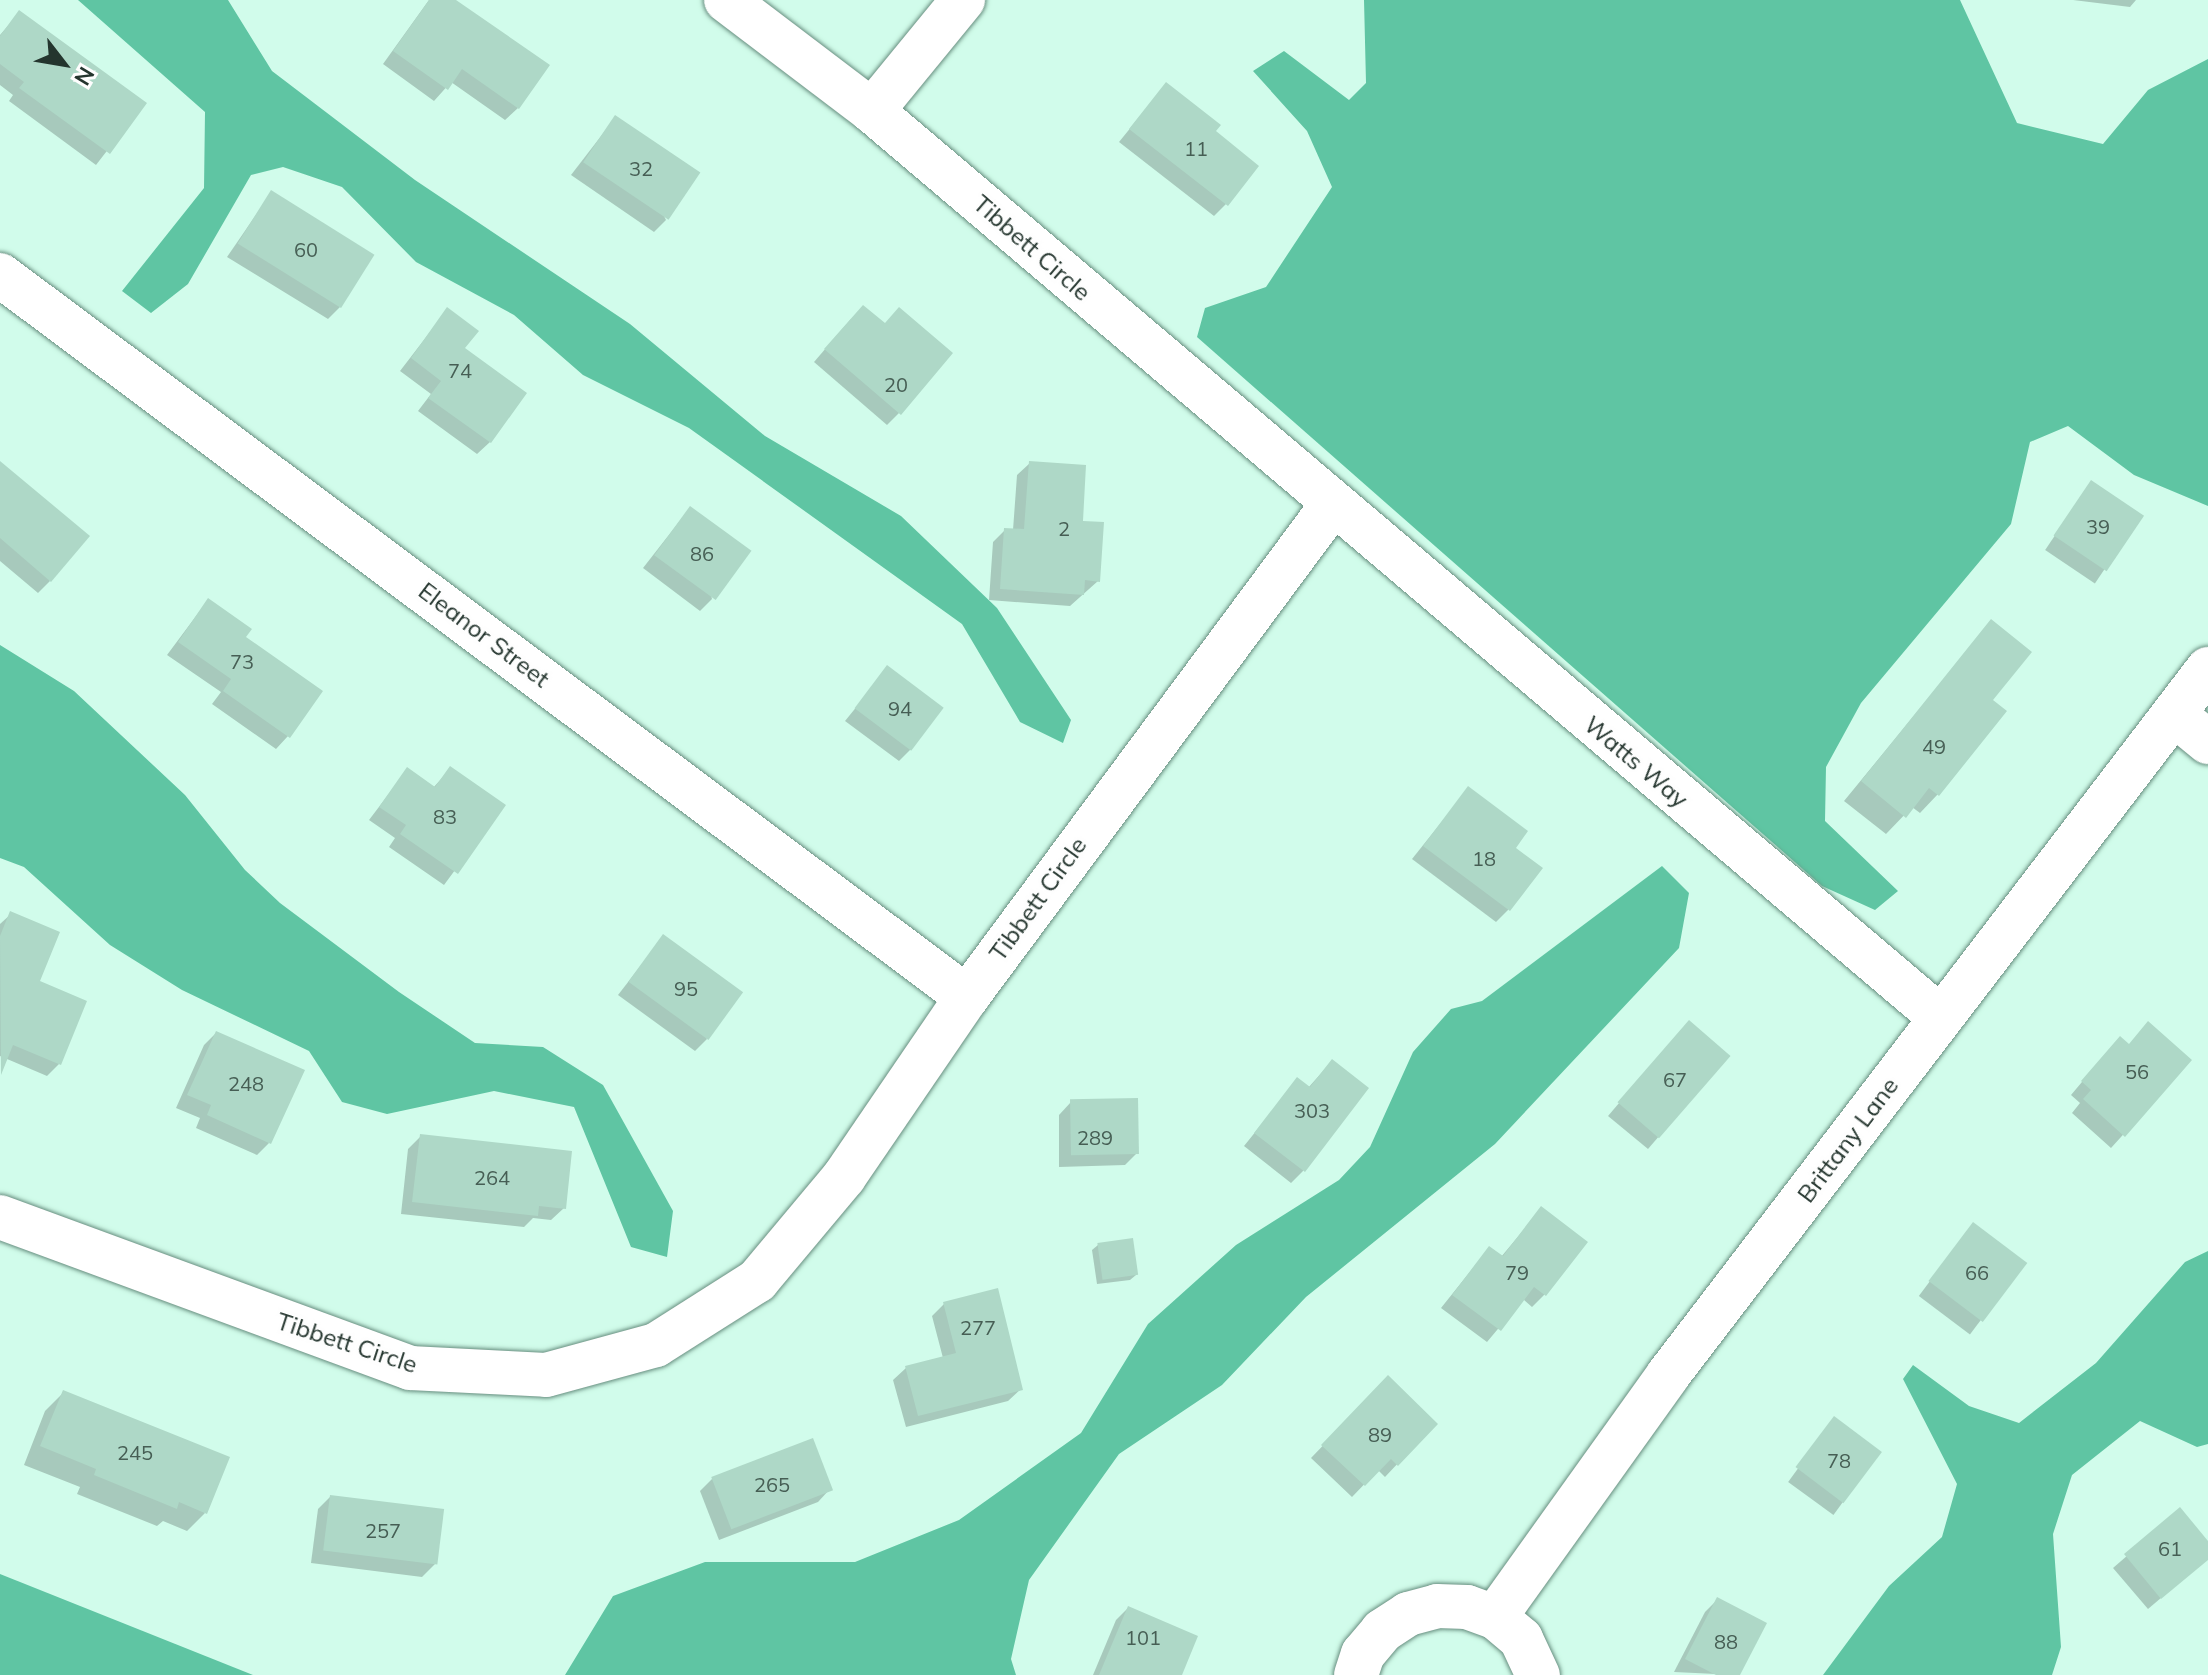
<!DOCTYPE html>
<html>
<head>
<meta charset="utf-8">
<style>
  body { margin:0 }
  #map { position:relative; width:2208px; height:1675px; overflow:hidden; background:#d1fceb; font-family:Mulish,sans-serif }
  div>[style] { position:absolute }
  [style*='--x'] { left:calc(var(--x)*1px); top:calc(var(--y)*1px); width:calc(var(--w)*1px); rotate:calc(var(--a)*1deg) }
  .forest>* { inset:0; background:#5fc5a3 }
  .shadow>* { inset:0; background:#0003; transform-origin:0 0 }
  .building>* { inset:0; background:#aed8c7; transform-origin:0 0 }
  .roads { filter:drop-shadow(0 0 2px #678e7f) drop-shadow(0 0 2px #678e7f) }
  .street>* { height:44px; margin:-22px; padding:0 22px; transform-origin:22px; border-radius:22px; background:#fff }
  span { translate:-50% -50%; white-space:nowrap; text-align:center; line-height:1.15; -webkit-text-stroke:7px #fefefe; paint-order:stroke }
  .number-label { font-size:20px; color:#465e54 }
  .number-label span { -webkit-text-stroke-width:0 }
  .street-label { font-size:24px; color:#24352e }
  .north { position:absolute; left:24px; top:24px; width:80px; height:80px; -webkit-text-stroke:6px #fefefe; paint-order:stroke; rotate:121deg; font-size:22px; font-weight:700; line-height:32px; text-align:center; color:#24352e }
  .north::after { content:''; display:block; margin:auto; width:28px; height:36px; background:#24352e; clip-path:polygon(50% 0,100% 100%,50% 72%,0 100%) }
</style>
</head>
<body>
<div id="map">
  <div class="forest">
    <i style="clip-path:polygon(78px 0,228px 0,272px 71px,415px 180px,630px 324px,765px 436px,901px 516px,997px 608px,1071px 720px,1063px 743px,1020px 722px,962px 624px,689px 428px,583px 375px,514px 315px,416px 262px,342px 187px,283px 167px,251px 175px,188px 284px,151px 313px,122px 291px,204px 188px,205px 112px)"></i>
    <i style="clip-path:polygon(1364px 0,1960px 0,2017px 123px,2103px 144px,2148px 90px,2208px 59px,2208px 506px,2134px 475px,2068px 426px,2030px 442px,2011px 524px,1861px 703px,1826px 767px,1825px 821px,1898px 891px,1875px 910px,1822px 886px,1197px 337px,1205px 308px,1266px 287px,1332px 187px,1307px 131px,1253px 71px,1284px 51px,1349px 100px,1366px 83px)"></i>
    <i style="clip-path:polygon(0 645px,74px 691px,185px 795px,245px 870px,280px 903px,399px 992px,475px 1043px,543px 1047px,603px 1085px,673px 1211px,667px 1257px,631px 1247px,574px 1107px,494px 1091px,387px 1114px,342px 1102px,309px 1051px,182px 990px,110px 945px,24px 867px,0 858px)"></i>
    <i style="clip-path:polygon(1662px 866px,1689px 893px,1679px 948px,1495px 1144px,1306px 1297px,1222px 1385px,1119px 1454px,1029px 1580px,1011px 1659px,1016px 1675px,565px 1675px,613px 1596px,705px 1562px,855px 1562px,959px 1520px,1081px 1433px,1148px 1324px,1236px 1245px,1339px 1180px,1370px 1147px,1413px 1052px,1451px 1009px,1482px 1001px)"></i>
    <i style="clip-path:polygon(2208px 1251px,2208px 1444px,2197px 1447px,2140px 1421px,2072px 1475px,2053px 1534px,2061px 1647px,2052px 1675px,1823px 1675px,1889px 1586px,1942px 1537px,1957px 1484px,1903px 1379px,1913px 1365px,1969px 1406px,2019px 1423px,2096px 1363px,2185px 1262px)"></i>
    <i style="clip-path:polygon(0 1574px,253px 1675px,0 1675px)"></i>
  </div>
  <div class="shadow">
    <i style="clip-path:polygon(429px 0,452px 0,518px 108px,505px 120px,451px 82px,434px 101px,383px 64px)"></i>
    <i style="clip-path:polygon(2073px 0,2136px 0,2130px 7px)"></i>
    <i style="clip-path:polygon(19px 13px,144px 103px,96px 165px,9px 101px,13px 95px,0 85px,0 35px)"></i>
    <i style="clip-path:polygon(1166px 84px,1226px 204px,1214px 216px,1119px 142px)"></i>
    <i style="clip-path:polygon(615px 118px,666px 220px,654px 232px,571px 175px)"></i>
    <i style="clip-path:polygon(271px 193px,340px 307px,328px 319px,227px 257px)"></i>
    <i style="clip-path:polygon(447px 310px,490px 442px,477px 454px,418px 411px,431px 394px,400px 371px)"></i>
    <i style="clip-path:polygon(851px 319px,884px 326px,899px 413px,887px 425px,814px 362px)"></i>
    <i style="clip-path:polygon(1030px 463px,1080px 523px,1098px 581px,1070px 606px,989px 600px,993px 542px,1005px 530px,1013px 530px,1017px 475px)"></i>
    <i style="clip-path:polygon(0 479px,50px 581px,38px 593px,0 561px)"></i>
    <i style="left:2091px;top:482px;width:60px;height:82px;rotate:34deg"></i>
    <i style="clip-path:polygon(690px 508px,712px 599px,700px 611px,643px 568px)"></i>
    <i style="clip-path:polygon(208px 600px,244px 637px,288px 736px,276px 749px,212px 704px,221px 692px,167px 655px)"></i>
    <i style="clip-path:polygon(1991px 622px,1938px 794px,1920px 813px,1912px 807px,1886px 834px,1844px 801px)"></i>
    <i style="clip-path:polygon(888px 668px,911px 749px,899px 761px,845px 721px)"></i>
    <i style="clip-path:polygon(450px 769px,503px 805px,444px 885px,389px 847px,395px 838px,369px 820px,407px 770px,433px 788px)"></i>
    <i style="clip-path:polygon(1468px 789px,1514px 848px,1508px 910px,1496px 922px,1412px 859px)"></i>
    <i style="clip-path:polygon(11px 914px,59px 1064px,47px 1076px,0 1056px,0 924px)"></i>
    <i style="clip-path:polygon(663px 937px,707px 1039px,695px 1051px,618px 995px)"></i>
    <i style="clip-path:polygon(216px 1033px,269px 1143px,257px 1155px,196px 1128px,200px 1118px,176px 1108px,204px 1045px)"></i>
    <i style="clip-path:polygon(1677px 1035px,1728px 1056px,1648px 1149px,1608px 1116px)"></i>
    <i style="clip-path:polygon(2128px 1045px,2190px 1061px,2111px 1148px,2072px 1113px,2080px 1103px,2071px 1095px,2108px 1051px)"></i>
    <i style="clip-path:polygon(1332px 1061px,1303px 1171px,1291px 1183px,1244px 1146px,1297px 1080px,1308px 1088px)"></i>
    <i style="clip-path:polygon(1071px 1102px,1137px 1153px,1125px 1165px,1059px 1167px,1059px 1115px)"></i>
    <i style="clip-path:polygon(421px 1136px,564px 1208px,551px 1220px,533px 1218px,524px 1227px,401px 1214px,408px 1149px)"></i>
    <i style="clip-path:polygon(1541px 1209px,1585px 1242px,1544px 1295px,1532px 1307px,1523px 1299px,1487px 1342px,1441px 1308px,1489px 1248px,1501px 1257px)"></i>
    <i style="left:1973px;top:1224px;width:64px;height:90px;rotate:37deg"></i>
    <i style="clip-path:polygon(1098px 1245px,1136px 1275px,1130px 1280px,1097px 1284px,1092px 1250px)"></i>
    <i style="clip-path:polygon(944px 1304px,1021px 1389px,1008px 1401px,906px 1427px,893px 1380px,906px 1368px,943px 1358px,932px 1316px)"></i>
    <i style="clip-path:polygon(1388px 1378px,1435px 1424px,1385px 1477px,1378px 1470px,1352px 1497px,1311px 1458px)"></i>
    <i style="clip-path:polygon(64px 1392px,205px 1513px,187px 1531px,163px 1521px,157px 1526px,77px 1494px,80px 1487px,24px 1465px,45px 1411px)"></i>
    <i style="left:1834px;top:1419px;width:56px;height:78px;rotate:36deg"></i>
    <i style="clip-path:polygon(712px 1479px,830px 1489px,818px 1502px,719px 1540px,700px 1491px)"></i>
    <i style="clip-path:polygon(330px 1497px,435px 1564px,422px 1577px,311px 1563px,318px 1509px)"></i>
    <i style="clip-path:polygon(2180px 1510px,2208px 1544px,2208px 1558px,2148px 1609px,2113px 1568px)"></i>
    <i style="clip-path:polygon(1717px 1600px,1737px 1675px,1674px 1672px,1705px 1612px)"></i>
    <i style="clip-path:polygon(1128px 1608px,1179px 1675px,1093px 1675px,1116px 1620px)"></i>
  </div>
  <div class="building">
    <i style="clip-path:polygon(429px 0,456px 0,550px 65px,519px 109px,462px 69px,448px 90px,393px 51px)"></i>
    <i style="clip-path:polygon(19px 10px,147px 103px,110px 154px,19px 88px,24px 82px,0 64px,0 36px)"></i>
    <i style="clip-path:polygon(1166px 82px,1221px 125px,1216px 131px,1259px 166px,1228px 206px,1129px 129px)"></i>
    <i style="left:615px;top:115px;width:103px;height:57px;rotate:34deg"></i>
    <i style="left:271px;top:190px;width:122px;height:63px;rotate:32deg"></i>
    <i style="clip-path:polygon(863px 305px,885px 323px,899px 307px,953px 353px,901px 415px,824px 349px)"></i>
    <i style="clip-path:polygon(447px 307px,479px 331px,465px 348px,527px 393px,491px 443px,428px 398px,441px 381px,411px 358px)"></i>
    <i style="clip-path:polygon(0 461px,90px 536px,51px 582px,0 538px)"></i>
    <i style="clip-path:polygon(1029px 461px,1086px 465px,1083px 521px,1104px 522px,1100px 582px,1085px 580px,1084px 595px,1000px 589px,1004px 528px,1024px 529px)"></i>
    <i style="left:2091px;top:480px;width:64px;height:67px;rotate:34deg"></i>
    <i style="left:690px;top:506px;width:76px;height:61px;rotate:36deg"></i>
    <i style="clip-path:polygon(208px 598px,252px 629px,246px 637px,323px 691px,290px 738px,223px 691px,231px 679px,178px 642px)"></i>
    <i style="clip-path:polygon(1991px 619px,2032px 652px,1993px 700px,2007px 711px,1939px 796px,1929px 788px,1906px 818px,1861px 781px)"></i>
    <i style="left:887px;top:665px;width:71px;height:54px;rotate:37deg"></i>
    <i style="clip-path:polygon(450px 766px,506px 805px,458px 874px,400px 834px,406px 825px,379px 807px,407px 767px,435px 787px)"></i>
    <i style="clip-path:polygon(1468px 786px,1528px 831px,1516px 848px,1543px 868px,1510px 911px,1423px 846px)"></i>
    <i style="clip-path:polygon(10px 911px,60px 932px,40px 981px,87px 1001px,61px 1065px,13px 1045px,1px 1075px,0 936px)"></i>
    <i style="left:663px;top:934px;width:99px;height:59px;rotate:36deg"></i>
    <i style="left:1689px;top:1020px;width:55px;height:109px;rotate:41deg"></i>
    <i style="clip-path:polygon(2148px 1021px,2192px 1060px,2125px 1137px,2083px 1099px,2091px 1090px,2081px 1081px,2120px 1036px,2129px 1044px)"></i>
    <i style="clip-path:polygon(216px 1031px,305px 1070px,271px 1144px,207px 1115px,211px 1105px,187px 1095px)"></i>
    <i style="clip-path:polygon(1332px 1059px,1369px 1088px,1305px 1172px,1254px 1133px,1297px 1077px,1310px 1087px)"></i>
    <i style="left:1138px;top:1098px;width:56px;height:68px;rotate:89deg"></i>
    <i style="clip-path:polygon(420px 1134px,572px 1151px,566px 1209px,539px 1206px,538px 1216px,412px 1202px)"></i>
    <i style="clip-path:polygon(1541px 1206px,1588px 1242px,1546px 1296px,1534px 1287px,1501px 1331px,1452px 1295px,1489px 1246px,1503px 1256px)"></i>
    <i style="left:1973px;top:1222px;width:68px;height:74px;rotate:37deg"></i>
    <i style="left:1133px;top:1238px;width:37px;height:36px;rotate:82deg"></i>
    <i style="clip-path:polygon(998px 1288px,1023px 1390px,918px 1416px,905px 1366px,956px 1353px,943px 1302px)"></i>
    <i style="clip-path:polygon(1388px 1375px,1438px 1424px,1398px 1466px,1391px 1459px,1365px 1486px,1321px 1445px)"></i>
    <i style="clip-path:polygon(63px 1390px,230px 1457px,207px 1514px,179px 1502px,177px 1509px,94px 1475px,96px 1469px,40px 1446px)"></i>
    <i style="left:1834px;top:1416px;width:60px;height:64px;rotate:37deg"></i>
    <i style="left:813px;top:1438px;width:56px;height:109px;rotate:69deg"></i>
    <i style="left:330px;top:1495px;width:115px;height:56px;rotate:7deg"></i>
    <i style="clip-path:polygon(2180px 1507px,2208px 1541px,2208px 1560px,2161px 1599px,2124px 1554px)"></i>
    <i style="clip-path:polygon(1717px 1597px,1767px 1623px,1740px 1675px,1716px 1675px,1685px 1659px)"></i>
    <i style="clip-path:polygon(1128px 1606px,1198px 1636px,1182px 1675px,1099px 1675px)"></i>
  </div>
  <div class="roads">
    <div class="street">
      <i style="--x:726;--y:0;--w:183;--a:37.2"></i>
      <i style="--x:872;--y:111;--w:1402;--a:40.31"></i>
      <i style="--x:872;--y:111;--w:144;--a:-50.7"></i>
      <i style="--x:0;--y:275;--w:1207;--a:36.75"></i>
      <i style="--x:2175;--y:715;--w:43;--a:39.3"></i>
      <i style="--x:0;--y:1217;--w:437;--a:20.2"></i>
      <i style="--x:410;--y:1368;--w:136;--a:2.9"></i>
      <i style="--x:546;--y:1375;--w:114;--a:-15.3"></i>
      <i style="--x:656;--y:1345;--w:120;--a:-32.4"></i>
      <i style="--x:757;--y:1281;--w:136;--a:-50.1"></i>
      <i style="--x:844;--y:1177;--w:218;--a:-55.7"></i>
      <i style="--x:967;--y:997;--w:613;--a:-53.43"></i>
      <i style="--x:1495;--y:1617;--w:297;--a:-54.4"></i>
      <i style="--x:1668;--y:1375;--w:889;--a:-52.59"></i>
      <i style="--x:1356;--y:1675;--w:22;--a:-72"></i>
      <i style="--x:1363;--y:1654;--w:30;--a:-50"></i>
      <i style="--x:1382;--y:1631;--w:31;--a:-33"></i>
      <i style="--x:1408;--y:1614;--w:30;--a:-15"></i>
      <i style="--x:1437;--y:1606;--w:30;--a:2"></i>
      <i style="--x:1467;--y:1607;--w:30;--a:20"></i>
      <i style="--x:1495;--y:1617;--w:34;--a:40"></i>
      <i style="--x:1521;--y:1639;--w:40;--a:65"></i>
    </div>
  </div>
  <div class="number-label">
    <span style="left:1196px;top:148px">11</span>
    <span style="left:641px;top:168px">32</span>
    <span style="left:306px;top:249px">60</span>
    <span style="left:460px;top:370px">74</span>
    <span style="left:896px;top:384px">20</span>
    <span style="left:2098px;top:526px">39</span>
    <span style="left:1064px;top:528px">2</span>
    <span style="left:702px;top:553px">86</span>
    <span style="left:242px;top:661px">73</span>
    <span style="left:900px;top:708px">94</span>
    <span style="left:1934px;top:746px">49</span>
    <span style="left:445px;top:816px">83</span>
    <span style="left:1484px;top:858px">18</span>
    <span style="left:686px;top:988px">95</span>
    <span style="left:2137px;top:1071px">56</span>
    <span style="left:1675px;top:1079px">67</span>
    <span style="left:246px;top:1083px">248</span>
    <span style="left:1312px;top:1110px">303</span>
    <span style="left:1095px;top:1137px">289</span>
    <span style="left:492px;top:1177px">264</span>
    <span style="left:1517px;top:1272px">79</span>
    <span style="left:1977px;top:1272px">66</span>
    <span style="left:978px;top:1327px">277</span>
    <span style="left:1380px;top:1434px">89</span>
    <span style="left:135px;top:1452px">245</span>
    <span style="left:1839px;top:1460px">78</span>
    <span style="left:772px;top:1484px">265</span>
    <span style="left:383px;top:1530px">257</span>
    <span style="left:2170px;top:1548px">61</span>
    <span style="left:1143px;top:1637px">101</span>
    <span style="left:1726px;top:1641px">88</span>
  </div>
  <div class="street-label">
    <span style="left:1032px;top:248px;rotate:41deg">Tibbett Circle</span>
    <span style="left:484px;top:635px;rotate:37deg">Eleanor Street</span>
    <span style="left:1636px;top:762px;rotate:40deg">Watts Way</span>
    <span style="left:1038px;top:899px;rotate:-54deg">Tibbett Circle</span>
    <span style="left:1848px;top:1140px;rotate:-53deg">Brittany Lane</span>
    <span style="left:347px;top:1343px;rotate:18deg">Tibbett Circle</span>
  </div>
  <div class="north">N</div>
</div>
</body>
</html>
